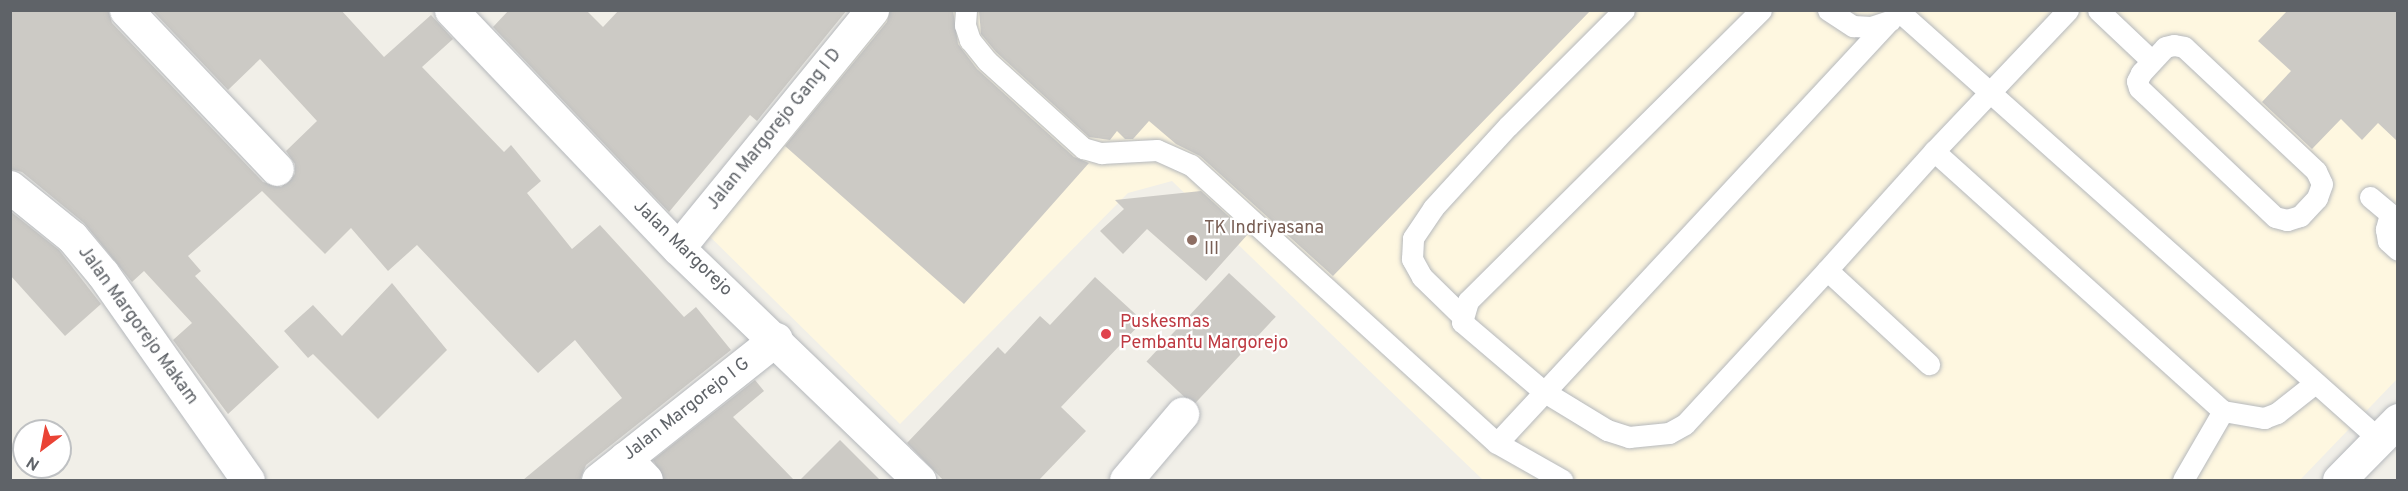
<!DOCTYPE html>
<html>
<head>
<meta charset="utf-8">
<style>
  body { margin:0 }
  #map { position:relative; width:2408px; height:491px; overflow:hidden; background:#f1efe8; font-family:Overpass,sans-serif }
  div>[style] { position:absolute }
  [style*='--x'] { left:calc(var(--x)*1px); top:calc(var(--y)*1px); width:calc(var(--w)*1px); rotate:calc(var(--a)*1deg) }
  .commercial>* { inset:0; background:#fef7e0 }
  .building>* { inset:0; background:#cccac5; transform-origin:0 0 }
  .roads { filter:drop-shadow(0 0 2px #b5b8bc) drop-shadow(0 0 2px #b5b8bc) }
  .service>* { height:21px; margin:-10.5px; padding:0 10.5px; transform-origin:10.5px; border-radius:10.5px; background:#fff }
  .minor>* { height:33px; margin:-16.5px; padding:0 16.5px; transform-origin:16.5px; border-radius:16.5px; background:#fff }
  .tertiary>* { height:33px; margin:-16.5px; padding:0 16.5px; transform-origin:16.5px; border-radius:16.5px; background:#fff }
  .dots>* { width:16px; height:16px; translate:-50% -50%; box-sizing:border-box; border:3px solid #fff; border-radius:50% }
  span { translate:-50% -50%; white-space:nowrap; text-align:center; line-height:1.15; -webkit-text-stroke:4.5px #fff; paint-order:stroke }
  .street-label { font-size:18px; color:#5f6368 }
  .education-label { font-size:18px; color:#785e54 }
  .left { translate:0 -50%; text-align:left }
  .health-label { font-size:18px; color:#be3a42 }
  .frame { position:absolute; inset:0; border:12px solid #5f6368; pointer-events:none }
  .north { position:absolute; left:12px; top:419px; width:60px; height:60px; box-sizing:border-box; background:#fff; border:2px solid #bfc1c3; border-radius:50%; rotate:212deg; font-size:16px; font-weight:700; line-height:24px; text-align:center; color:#5f6368 }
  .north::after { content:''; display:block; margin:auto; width:21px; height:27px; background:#ea4335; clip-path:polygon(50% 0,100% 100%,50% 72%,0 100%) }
</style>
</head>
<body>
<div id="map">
  <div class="commercial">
    <i style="clip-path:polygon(854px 11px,2397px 11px,2397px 379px,2300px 480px,1483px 480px,1172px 181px,1128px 193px,900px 424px,688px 215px)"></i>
  </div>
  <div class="building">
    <i style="clip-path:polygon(10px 10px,108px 10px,112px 23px,263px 182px,281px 187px,295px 174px,295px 164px,286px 151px,317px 121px,260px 59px,228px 90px,152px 10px,341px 10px,384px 57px,431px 15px,453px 39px,422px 67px,504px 152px,511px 145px,541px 181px,527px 193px,572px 249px,600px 225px,684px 317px,696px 307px,731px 350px,586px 465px,580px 480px,523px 480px,622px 398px,575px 340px,538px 373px,417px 245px,388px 271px,351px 228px,325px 254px,262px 191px,188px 256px,201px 271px,195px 276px,279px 367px,228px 414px,173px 340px,192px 323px,144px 271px,132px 282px,84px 223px,22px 172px,10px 169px)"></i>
    <i style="clip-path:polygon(509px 10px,586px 10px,603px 27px,619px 10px,847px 10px,757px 121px,750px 115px,669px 212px,493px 27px)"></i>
    <i style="clip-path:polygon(890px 10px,953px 10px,958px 44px,977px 69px,1074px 157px,1089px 163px,964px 304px,785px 146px,887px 22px)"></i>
    <i style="clip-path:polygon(979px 10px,1591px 10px,1333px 276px,1200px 156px,1176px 144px,1149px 121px,1133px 139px,1125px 139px,1117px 131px,1110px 140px,1089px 137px,996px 52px,981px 34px)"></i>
    <i style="clip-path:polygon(2288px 10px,2397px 10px,2397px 141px,2378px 123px,2362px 140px,2341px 119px,2312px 149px,2262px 102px,2291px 71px,2258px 41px)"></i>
    <i style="clip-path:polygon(1201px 191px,1248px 234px,1206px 281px,1147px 229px,1123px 254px,1100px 231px,1124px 209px,1115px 200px)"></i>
    <i style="clip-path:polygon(10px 211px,59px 250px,101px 304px,65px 336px,10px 275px)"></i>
    <i style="left:1229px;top:273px;width:64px;height:121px;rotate:43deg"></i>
    <i style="clip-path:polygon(1095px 277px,1143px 321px,1061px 407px,1086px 431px,1039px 480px,943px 480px,907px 443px,998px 347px,1005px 354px,1040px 316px,1050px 325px)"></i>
    <i style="clip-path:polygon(392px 283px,447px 350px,378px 419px,313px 354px,308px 358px,284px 331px,313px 305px,342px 336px)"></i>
    <i style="clip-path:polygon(755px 380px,764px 391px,733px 417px,794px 480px,664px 480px,653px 460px)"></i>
    <i style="clip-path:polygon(840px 440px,880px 480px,800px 480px)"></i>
  </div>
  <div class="roads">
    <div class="service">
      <i style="--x:966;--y:10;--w:15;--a:94"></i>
      <i style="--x:965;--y:25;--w:16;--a:72"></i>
      <i style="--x:970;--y:40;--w:27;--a:51"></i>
      <i style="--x:987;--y:61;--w:130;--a:42.2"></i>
      <i style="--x:1083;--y:148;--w:19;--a:16"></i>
      <i style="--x:1101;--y:153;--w:56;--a:-3.1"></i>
      <i style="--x:1157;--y:150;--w:37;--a:24"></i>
      <i style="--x:1191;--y:165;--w:413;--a:42.3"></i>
      <i style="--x:1497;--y:443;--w:75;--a:29.6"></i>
      <i style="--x:1761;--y:10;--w:413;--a:135.2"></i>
      <i style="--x:1468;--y:301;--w:22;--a:106"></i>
      <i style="--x:1462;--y:322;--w:106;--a:40.4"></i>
      <i style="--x:1543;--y:391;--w:75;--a:31.4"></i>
      <i style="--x:1607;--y:430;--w:23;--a:18"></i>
      <i style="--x:1629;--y:437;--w:40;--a:-5.7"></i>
      <i style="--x:1669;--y:433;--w:18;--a:-29"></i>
      <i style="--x:1685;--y:424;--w:209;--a:-47.3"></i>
      <i style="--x:1827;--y:270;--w:139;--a:42.7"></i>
      <i style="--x:1828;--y:10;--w:30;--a:33"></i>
      <i style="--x:1853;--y:26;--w:18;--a:3"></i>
      <i style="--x:1871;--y:27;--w:20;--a:-18"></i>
      <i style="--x:2068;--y:10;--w:195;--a:133.5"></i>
      <i style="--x:1934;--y:151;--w:389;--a:42"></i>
      <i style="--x:2223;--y:411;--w:42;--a:9.7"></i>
      <i style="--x:2264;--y:418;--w:14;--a:-21"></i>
      <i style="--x:2277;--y:413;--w:48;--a:-38.3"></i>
      <i style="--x:2098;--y:10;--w:74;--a:43.4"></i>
      <i style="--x:1902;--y:14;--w:639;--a:41.7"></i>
      <i style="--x:2174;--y:45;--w:10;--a:11"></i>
      <i style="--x:2184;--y:47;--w:181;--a:43.2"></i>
      <i style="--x:2316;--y:171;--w:14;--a:65"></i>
      <i style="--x:2322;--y:184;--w:15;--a:110"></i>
      <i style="--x:2317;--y:198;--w:25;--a:133"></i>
      <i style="--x:2300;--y:216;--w:14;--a:163"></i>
      <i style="--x:2287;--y:220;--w:12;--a:-166"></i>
      <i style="--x:2275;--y:217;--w:187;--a:-136.5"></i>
      <i style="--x:2139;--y:88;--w:7;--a:-106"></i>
      <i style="--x:2137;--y:81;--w:9;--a:-63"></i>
      <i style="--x:2141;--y:73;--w:35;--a:-47"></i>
      <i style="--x:2165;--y:47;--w:9;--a:-13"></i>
      <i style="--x:2370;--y:197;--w:26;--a:40"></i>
      <i style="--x:2390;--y:214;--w:16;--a:105"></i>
      <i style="--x:2386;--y:229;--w:12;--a:81"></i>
      <i style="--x:2388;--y:241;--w:13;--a:42"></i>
      <i style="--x:1827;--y:270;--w:160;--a:-48"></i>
      <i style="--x:1462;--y:316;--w:56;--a:-135.7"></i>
      <i style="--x:1422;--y:277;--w:21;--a:-119"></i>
      <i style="--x:1412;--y:259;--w:21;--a:-87"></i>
      <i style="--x:1413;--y:238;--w:36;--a:-56"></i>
      <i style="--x:1433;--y:208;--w:111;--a:-47.6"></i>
      <i style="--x:1508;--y:126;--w:164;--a:-45"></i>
      <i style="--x:1497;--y:443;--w:573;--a:-47.12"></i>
      <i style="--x:2183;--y:480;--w:80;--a:-59.9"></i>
    </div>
    <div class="minor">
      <i style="--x:126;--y:10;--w:219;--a:46.5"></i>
      <i style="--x:451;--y:10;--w:329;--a:46.4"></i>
      <i style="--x:678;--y:248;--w:335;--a:43.9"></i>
      <i style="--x:10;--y:187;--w:80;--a:38.9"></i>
      <i style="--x:72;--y:237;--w:48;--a:50"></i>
      <i style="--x:103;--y:274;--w:252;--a:54.9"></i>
      <i style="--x:678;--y:248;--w:307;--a:-50.8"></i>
      <i style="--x:625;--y:458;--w:30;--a:46"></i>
      <i style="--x:598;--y:480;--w:227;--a:-38.4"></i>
      <i style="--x:1126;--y:480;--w:87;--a:-49.7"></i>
    </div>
    <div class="tertiary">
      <i style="--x:2339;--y:480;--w:84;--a:-45.5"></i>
    </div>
  </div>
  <div class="dots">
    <i style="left:1192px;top:240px;background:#8d6e63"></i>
    <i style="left:1106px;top:334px;background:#e0444e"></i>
  </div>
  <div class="street-label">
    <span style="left:775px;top:130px;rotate:-51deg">Jalan Margorejo Gang I D</span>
    <span style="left:682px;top:249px;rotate:44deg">Jalan Margorejo</span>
    <span style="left:137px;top:326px;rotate:54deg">Jalan Margorejo Makam</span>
    <span style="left:687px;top:410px;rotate:-38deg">Jalan Margorejo I G</span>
  </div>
  <div class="education-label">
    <span class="left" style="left:1204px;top:240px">TK Indriyasana<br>III</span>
  </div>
  <div class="health-label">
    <span class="left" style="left:1120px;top:334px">Puskesmas<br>Pembantu Margorejo</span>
  </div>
  <div class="frame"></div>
  <div class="north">N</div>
</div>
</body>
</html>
